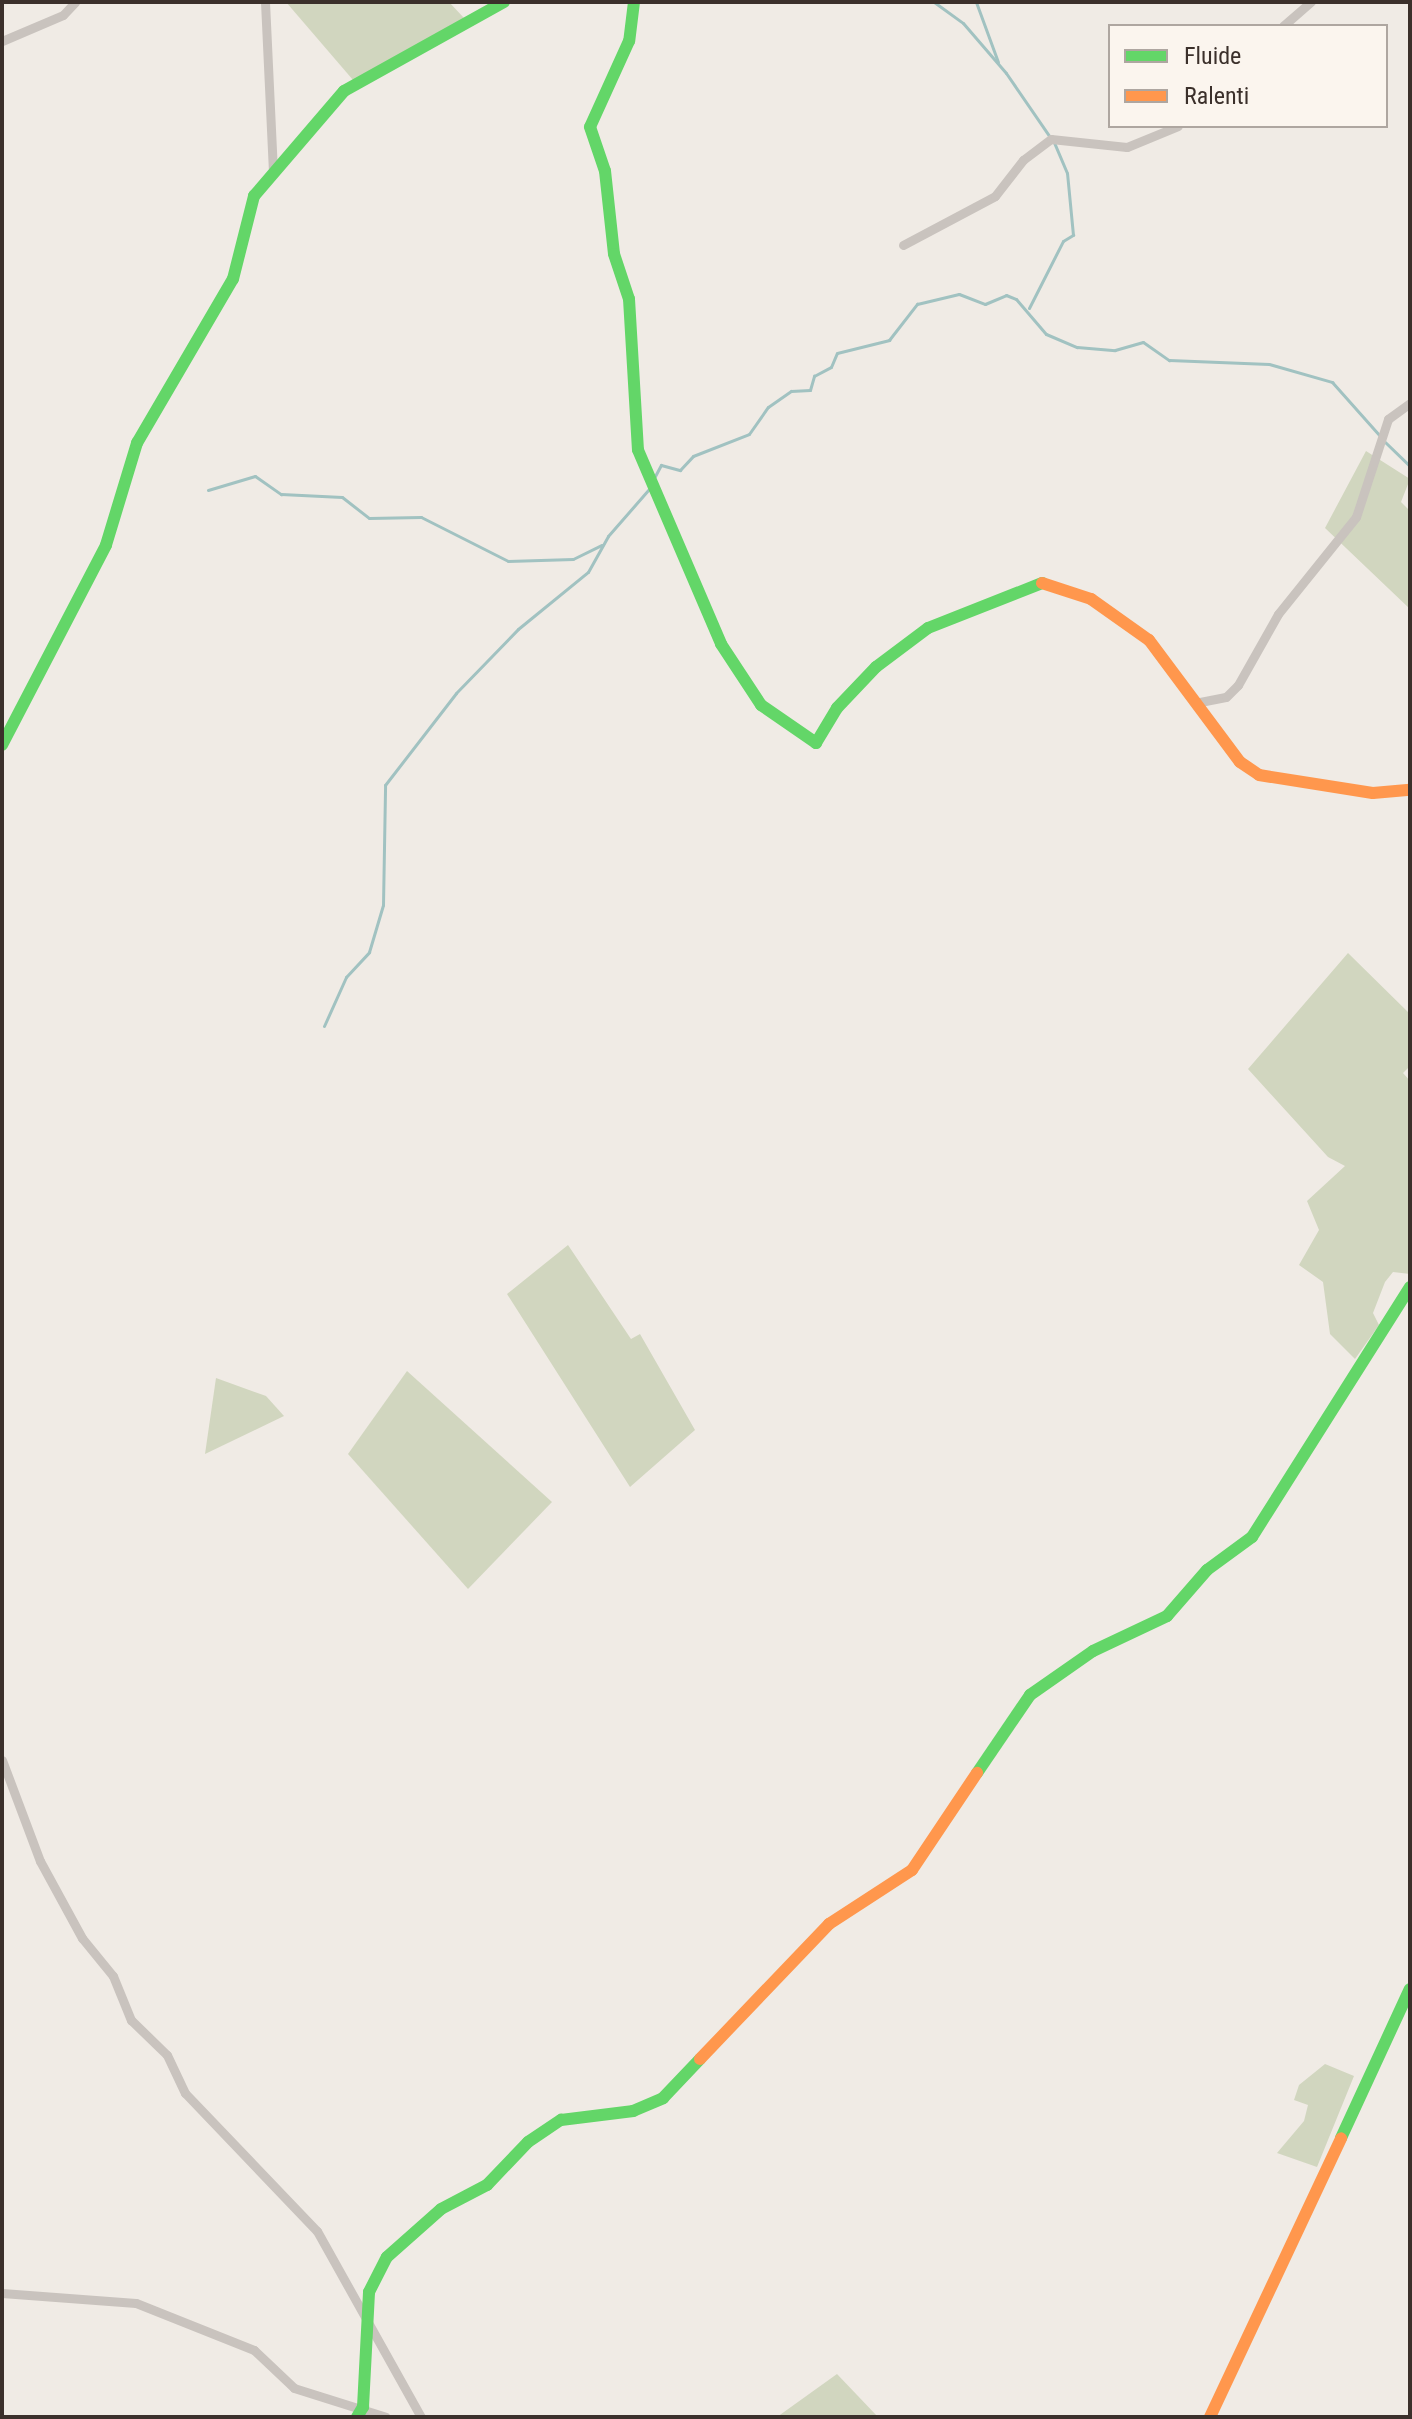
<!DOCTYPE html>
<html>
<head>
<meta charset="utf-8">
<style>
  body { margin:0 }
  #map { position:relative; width:1412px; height:2419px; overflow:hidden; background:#f0ebe5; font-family:"Roboto Condensed",sans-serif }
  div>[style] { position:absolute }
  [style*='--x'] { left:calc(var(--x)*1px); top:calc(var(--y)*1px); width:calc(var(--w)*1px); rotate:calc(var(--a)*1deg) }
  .green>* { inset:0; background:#d1d6bf }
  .stream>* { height:3px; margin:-1.5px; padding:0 1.5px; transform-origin:1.5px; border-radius:1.5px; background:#a1c2c1 }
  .street>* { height:9px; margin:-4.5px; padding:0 4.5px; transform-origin:4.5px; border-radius:4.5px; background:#c9c3be }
  .fast>* { height:12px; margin:-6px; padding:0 6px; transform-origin:6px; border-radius:6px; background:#63d668 }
  .slow>* { height:12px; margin:-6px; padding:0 6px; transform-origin:6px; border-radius:6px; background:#ff974d }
  span { translate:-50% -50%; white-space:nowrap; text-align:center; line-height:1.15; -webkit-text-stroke:8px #fbf5ee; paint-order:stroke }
  .frame { position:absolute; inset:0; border:4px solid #3b302b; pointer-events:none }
  .legend { position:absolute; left:1108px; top:24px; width:280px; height:104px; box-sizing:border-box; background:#fbf5ee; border:2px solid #aea6a0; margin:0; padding:10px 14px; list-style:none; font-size:24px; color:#3b302b }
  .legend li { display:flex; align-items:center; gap:16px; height:40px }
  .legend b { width:40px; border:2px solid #aea6a0 }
</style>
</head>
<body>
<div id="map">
  <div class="green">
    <i style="clip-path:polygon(286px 2px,449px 2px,464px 18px,353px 80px)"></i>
    <i style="clip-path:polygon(1366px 451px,1410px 479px,1401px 502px,1410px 511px,1410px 609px,1325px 528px)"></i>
    <i style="clip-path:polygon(1348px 953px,1410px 1014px,1410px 1066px,1403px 1073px,1410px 1081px,1410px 1274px,1393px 1272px,1385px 1282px,1373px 1313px,1379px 1325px,1355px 1359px,1330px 1334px,1323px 1282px,1299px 1265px,1319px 1230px,1307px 1201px,1345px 1166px,1328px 1157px,1248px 1069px)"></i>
    <i style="clip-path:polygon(568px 1245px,631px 1339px,640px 1334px,695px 1430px,630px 1487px,507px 1294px)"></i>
    <i style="clip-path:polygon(407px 1371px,552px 1502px,468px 1589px,348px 1454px)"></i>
    <i style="clip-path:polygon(216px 1378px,266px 1396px,284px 1416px,205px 1454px)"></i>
    <i style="clip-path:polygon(1325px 2064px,1354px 2076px,1317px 2167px,1277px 2153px,1304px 2121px,1308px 2105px,1294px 2100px,1299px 2085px)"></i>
    <i style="clip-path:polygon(837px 2374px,878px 2417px,777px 2417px)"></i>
  </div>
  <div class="stream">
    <i style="--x:934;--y:2;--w:36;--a:36"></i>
    <i style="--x:963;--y:23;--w:66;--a:49.3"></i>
    <i style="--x:1006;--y:73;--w:78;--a:55.5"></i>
    <i style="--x:976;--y:2;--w:64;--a:69.9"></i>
    <i style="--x:1029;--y:308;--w:75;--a:-63.1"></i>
    <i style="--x:1063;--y:241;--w:12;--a:-31"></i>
    <i style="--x:1073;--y:235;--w:62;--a:-95.5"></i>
    <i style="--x:1067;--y:173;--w:33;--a:-113"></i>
    <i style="--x:1385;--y:442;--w:35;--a:44"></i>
    <i style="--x:654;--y:478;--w:15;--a:-62"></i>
    <i style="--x:661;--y:465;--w:20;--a:15"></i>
    <i style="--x:680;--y:470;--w:19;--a:-47"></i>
    <i style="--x:693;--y:456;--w:60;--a:-21.4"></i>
    <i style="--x:749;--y:434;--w:33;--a:-55"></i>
    <i style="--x:768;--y:407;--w:28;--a:-35"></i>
    <i style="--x:791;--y:391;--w:19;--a:-3"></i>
    <i style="--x:810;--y:390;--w:15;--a:-74"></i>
    <i style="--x:814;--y:376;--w:19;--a:-28"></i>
    <i style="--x:831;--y:367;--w:15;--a:-67"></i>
    <i style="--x:837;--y:353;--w:54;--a:-14"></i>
    <i style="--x:889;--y:340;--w:46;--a:-52.1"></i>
    <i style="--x:917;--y:304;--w:43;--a:-13.4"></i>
    <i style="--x:959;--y:294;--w:28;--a:21"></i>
    <i style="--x:985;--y:304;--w:23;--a:-23"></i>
    <i style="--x:1006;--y:295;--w:11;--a:22"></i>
    <i style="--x:1016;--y:299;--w:46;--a:49.4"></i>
    <i style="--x:1046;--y:334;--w:34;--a:23"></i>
    <i style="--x:1077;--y:347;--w:38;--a:5"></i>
    <i style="--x:1115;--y:350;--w:29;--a:-16"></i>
    <i style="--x:1143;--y:342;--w:32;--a:35"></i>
    <i style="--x:1169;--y:360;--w:100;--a:2.3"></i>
    <i style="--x:1269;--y:364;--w:66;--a:15.9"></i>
    <i style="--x:1332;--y:382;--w:72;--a:48.4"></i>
    <i style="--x:208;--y:490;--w:49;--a:-16.6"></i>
    <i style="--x:255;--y:476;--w:32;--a:35"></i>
    <i style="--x:281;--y:494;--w:61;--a:2.8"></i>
    <i style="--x:342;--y:497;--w:34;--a:38"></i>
    <i style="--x:369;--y:518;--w:52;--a:-1.1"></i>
    <i style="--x:421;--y:517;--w:97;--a:26.8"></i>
    <i style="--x:508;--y:561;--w:65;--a:-1.8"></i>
    <i style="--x:573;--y:559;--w:32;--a:-26"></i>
    <i style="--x:324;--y:1026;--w:54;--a:-65.8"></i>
    <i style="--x:346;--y:977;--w:34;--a:-47"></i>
    <i style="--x:369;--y:952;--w:49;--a:-73.4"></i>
    <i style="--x:383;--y:905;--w:120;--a:-89"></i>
    <i style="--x:385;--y:785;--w:116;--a:-52.3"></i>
    <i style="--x:456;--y:693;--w:89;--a:-45.9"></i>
    <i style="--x:518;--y:629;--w:90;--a:-39.2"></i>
    <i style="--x:588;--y:572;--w:41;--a:-60.9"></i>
    <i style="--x:608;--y:536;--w:62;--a:-48.9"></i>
  </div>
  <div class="street">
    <i style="--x:265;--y:2;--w:170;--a:87.3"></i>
    <i style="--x:1283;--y:26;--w:37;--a:-41"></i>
    <i style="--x:2;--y:41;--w:66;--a:-23.1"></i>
    <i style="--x:63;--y:15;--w:18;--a:-47"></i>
    <i style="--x:903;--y:245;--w:104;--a:-28"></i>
    <i style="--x:995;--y:196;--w:46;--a:-52.1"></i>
    <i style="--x:1023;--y:160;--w:35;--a:-37"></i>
    <i style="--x:1051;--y:139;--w:76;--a:6"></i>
    <i style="--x:1127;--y:147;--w:55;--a:-22.4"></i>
    <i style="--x:1200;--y:702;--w:26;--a:-11"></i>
    <i style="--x:1226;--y:697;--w:17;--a:-45"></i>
    <i style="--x:1238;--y:685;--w:81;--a:-60.6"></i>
    <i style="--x:1278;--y:614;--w:124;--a:-51.2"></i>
    <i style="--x:1356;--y:517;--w:103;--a:-71.9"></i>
    <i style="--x:1388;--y:419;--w:27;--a:-36"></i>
    <i style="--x:2;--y:1760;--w:108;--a:69.4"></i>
    <i style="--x:40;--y:1861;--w:88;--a:61.4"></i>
    <i style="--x:82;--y:1938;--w:49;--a:50.8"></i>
    <i style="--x:113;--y:1976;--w:48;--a:67.8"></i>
    <i style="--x:131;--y:2020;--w:50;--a:44.2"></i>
    <i style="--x:167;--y:2055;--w:42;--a:64.7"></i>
    <i style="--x:185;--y:2093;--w:191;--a:46.3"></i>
    <i style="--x:317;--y:2231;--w:213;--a:60.8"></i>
    <i style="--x:2;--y:2293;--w:134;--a:4.3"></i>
    <i style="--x:136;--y:2303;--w:127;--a:21.7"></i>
    <i style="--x:254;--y:2350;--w:55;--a:43.5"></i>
    <i style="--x:294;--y:2388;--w:96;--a:17.5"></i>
  </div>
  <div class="fast">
    <i style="--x:634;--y:2;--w:39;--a:97"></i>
    <i style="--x:629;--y:41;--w:94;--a:114.4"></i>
    <i style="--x:590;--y:127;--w:46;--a:71.2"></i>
    <i style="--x:605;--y:171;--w:83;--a:83.8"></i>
    <i style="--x:614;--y:254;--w:47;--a:71.6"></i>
    <i style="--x:629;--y:299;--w:151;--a:86.6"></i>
    <i style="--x:638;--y:450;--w:211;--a:66.8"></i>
    <i style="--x:721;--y:644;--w:73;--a:56.7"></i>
    <i style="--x:761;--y:705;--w:67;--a:34.6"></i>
    <i style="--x:816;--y:743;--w:41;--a:-59"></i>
    <i style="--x:837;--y:708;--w:57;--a:-46.4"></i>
    <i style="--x:876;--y:667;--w:65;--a:-36.9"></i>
    <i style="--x:928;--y:628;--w:123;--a:-21.5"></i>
    <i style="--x:2;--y:745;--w:225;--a:-62.5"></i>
    <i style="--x:106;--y:545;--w:107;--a:-73.1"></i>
    <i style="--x:137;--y:443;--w:190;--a:-59.7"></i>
    <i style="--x:233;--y:279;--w:86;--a:-75.8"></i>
    <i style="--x:254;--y:196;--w:138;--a:-49.4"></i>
    <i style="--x:344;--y:91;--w:183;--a:-29.1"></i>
    <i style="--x:977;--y:1773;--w:94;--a:-55.8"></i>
    <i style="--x:1030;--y:1695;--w:77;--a:-34.9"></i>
    <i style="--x:1093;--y:1651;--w:82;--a:-25.3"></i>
    <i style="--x:1167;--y:1616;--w:61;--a:-49"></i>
    <i style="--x:1207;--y:1570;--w:56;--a:-36.3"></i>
    <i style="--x:1252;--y:1537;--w:296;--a:-57.7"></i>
    <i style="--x:1341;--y:2138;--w:164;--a:-65.2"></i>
    <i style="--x:357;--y:2417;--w:12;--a:-59"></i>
    <i style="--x:363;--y:2407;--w:115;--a:-87"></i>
    <i style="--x:369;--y:2292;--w:39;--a:-63"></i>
    <i style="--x:387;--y:2257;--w:72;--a:-41.6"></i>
    <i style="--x:441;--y:2209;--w:52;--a:-27.6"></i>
    <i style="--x:487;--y:2185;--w:59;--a:-46.4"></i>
    <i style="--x:528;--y:2142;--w:40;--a:-34"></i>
    <i style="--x:561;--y:2120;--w:73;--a:-7.1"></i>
    <i style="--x:633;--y:2111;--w:33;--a:-23"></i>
    <i style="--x:663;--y:2098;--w:54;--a:-46.5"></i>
  </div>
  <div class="slow">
    <i style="--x:1042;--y:583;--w:52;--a:18.1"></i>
    <i style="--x:1091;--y:599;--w:71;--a:35.3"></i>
    <i style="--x:1149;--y:640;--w:152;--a:53.3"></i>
    <i style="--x:1240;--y:762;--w:23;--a:34"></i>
    <i style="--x:1259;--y:775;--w:115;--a:9"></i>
    <i style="--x:1373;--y:793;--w:37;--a:-5"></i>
    <i style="--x:700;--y:2059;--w:187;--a:-46.3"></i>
    <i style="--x:829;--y:1924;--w:99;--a:-33"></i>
    <i style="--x:912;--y:1870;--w:117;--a:-56.2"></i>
    <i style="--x:1210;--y:2417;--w:308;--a:-64.8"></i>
  </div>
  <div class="frame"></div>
  <ul class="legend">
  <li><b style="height:10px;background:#63d668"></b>Fluide</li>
  <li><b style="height:10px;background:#ff974d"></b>Ralenti</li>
  </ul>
</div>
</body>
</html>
